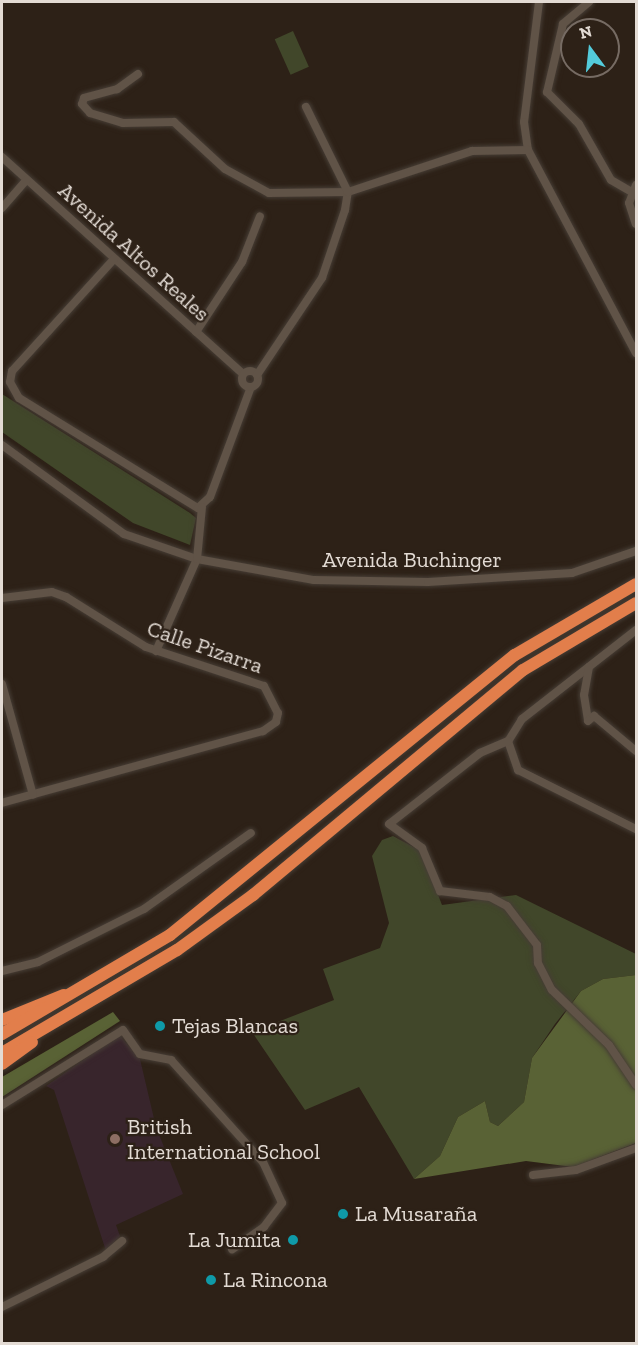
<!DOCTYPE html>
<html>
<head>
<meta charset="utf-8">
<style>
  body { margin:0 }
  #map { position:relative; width:638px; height:1345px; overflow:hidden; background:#2d2117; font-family:"Zilla Slab",serif }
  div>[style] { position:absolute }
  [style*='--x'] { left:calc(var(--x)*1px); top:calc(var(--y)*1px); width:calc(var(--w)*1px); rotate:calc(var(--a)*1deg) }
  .education>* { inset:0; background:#38252c }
  .green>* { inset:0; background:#41472a; transform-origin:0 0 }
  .forest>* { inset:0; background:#596235 }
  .roads { filter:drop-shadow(0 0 2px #463d35) drop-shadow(0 0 2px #463d35) }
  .minor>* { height:8px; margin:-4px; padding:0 4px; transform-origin:4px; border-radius:4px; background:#605347 }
  .minor>.ring { margin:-4px; padding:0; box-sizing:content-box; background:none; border:8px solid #605347; border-radius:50% }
  .highway>* { height:12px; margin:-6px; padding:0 6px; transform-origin:6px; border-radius:6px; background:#e27e4b }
  .dots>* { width:16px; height:16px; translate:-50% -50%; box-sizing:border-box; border:3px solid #2d2117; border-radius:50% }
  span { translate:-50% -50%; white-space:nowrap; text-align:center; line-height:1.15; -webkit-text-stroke:4.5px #2d2117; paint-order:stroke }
  .street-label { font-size:22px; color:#e3dbd4 }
  .poi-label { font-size:22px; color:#e3dbd4 }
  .left { translate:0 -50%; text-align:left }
  .right { translate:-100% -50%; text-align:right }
  .frame { position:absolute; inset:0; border:3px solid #e3dbd4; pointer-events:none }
  .north { position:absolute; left:560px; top:18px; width:60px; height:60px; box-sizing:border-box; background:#2d2117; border:2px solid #766b63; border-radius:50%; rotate:345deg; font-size:16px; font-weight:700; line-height:24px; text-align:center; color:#e3dbd4 }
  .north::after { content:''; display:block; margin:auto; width:21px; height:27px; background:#53cbdb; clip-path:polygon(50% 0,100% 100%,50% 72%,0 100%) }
</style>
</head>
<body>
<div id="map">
  <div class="education">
    <i style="clip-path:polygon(119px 1035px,140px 1059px,156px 1127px,183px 1194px,116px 1225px,120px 1236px,106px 1251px,54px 1090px,46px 1086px)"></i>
  </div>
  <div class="green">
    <i style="left:293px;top:31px;width:39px;height:20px;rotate:66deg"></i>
    <i style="clip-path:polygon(2px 394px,190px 513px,196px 518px,190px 545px,133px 523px,2px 432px)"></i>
    <i style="clip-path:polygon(393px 836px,421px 851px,442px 905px,516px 895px,636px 954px,636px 975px,603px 979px,581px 991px,555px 1024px,532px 1058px,524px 1102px,498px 1126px,490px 1122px,485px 1101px,458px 1117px,440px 1156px,414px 1179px,359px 1087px,305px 1110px,252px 1032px,334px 1000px,323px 969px,380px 948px,389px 923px,372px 856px,382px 840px)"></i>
  </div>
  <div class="forest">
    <i style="clip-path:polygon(636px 975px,636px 1143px,573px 1167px,526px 1161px,414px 1179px,440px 1156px,458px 1117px,485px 1101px,490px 1122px,498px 1126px,524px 1102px,532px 1058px,581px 991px,603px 979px)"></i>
    <i style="clip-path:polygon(113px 1012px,120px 1021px,2px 1097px,2px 1077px)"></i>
  </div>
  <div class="roads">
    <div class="minor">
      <i style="--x:539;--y:2;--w:121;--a:97.1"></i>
      <i style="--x:524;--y:122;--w:28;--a:82"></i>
      <i style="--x:528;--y:150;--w:230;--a:62"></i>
      <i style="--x:589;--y:2;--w:34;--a:140"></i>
      <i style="--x:563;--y:24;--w:70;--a:103.2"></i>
      <i style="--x:547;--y:92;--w:45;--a:45"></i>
      <i style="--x:579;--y:124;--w:64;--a:60.3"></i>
      <i style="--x:611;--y:180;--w:24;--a:30"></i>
      <i style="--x:138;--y:74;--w:26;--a:144"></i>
      <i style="--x:117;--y:89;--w:34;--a:165"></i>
      <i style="--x:84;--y:98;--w:6;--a:108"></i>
      <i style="--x:82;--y:104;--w:12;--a:48"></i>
      <i style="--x:90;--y:113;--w:34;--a:17"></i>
      <i style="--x:123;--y:123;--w:51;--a:-1.1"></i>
      <i style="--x:174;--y:122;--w:69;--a:42.7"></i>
      <i style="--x:225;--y:169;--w:50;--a:28.6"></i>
      <i style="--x:269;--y:193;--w:79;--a:-0.7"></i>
      <i style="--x:348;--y:192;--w:131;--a:-18.3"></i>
      <i style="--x:472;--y:151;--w:56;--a:-1"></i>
      <i style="--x:2;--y:157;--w:324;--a:42"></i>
      <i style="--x:636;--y:185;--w:19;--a:111"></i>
      <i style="--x:629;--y:203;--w:22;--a:72"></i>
      <i style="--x:2;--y:208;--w:37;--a:-49"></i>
      <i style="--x:114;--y:259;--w:151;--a:132.3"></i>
      <i style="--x:12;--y:371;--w:11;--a:100"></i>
      <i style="--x:10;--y:382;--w:18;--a:61"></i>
      <i style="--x:19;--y:398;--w:210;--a:31.6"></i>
      <i style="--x:198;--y:508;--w:16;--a:-43"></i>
      <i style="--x:210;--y:497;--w:117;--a:-69.6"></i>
      <i style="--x:196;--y:332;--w:84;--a:-56.7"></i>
      <i style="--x:242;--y:262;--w:49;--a:-68.6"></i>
      <i class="ring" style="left:242px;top:371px;width:8px;height:8px"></i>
      <i style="--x:257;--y:375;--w:117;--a:-56.2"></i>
      <i style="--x:322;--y:278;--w:72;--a:-71.3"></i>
      <i style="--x:345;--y:210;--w:18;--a:-81"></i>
      <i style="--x:348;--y:192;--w:95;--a:-116.3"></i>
      <i style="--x:2;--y:445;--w:151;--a:36.1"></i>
      <i style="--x:124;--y:534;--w:77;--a:18.9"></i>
      <i style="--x:197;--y:559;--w:119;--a:10.2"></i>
      <i style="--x:314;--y:580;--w:114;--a:1"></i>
      <i style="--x:428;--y:582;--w:144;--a:-3.6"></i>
      <i style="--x:572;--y:573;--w:68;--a:-19"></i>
      <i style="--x:2;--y:598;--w:50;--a:-6.8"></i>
      <i style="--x:52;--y:592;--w:15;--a:20"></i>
      <i style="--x:66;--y:597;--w:94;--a:32"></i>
      <i style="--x:146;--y:647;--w:124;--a:18.3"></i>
      <i style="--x:264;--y:686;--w:30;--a:63"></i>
      <i style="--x:278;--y:713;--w:9;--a:103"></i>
      <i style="--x:276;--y:722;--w:16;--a:145"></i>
      <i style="--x:263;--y:731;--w:271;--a:164.6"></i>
      <i style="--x:636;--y:630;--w:145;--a:142"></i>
      <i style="--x:522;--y:719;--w:26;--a:122"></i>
      <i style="--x:508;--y:741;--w:31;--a:71"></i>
      <i style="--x:518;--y:770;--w:132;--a:26.6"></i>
      <i style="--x:156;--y:651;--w:101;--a:-66"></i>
      <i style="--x:197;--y:559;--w:52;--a:-84.5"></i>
      <i style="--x:589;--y:667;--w:28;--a:100"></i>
      <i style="--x:584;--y:695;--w:26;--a:81"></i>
      <i style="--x:588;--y:721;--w:8;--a:-40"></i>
      <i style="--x:594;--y:716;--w:55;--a:39.8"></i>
      <i style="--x:2;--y:684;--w:115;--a:74.4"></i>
      <i style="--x:508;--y:741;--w:30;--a:157"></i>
      <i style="--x:480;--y:753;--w:115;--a:142"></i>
      <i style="--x:389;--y:824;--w:41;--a:36"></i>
      <i style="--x:422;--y:848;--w:47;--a:67.3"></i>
      <i style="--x:440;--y:891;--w:50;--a:6.8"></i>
      <i style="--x:490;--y:897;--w:19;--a:28"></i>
      <i style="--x:507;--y:906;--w:49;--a:52.4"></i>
      <i style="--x:537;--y:945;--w:18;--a:87"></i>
      <i style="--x:538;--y:963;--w:30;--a:63"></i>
      <i style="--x:552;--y:990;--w:79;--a:44"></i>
      <i style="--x:609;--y:1045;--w:48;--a:56"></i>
      <i style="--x:2;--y:971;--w:37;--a:-14"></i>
      <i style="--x:38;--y:962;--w:119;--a:-26.6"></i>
      <i style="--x:144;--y:909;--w:131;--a:-35.4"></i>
      <i style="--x:2;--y:1105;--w:142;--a:-31.8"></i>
      <i style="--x:123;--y:1030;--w:29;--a:55"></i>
      <i style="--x:140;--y:1054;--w:32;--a:11"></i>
      <i style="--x:171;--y:1060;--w:137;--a:48"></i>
      <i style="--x:263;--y:1162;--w:45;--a:65.1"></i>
      <i style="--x:282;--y:1203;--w:30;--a:127"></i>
      <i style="--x:264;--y:1227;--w:39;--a:145"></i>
      <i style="--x:533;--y:1175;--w:43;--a:-6.6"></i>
      <i style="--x:576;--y:1170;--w:64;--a:-20.1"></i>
      <i style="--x:2;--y:1307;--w:113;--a:-26.3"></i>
      <i style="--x:103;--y:1257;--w:25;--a:-40"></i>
    </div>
    <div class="highway">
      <i style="--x:2;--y:1020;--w:67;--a:-22"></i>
      <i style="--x:2;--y:1034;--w:195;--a:-30.5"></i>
      <i style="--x:170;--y:935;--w:444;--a:-39.1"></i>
      <i style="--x:515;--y:655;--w:140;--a:-30.4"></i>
      <i style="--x:2;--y:1053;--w:203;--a:-30.5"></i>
      <i style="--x:177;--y:950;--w:94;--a:-35.9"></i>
      <i style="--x:253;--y:895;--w:351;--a:-39.8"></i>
      <i style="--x:523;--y:670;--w:131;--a:-30.7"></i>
      <i style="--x:2;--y:1064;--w:37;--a:-36"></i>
    </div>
  </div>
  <div class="dots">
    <i style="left:160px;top:1026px;background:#0f9aa8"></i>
    <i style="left:115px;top:1139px;background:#8d6e63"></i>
    <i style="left:343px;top:1214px;background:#0f9aa8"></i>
    <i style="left:293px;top:1240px;background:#0f9aa8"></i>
    <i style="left:211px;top:1280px;background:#0f9aa8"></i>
  </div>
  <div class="street-label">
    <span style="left:134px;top:252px;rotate:42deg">Avenida Altos Reales</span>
    <span style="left:412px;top:560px">Avenida Buchinger</span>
    <span style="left:205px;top:647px;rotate:19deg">Calle Pizarra</span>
  </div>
  <div class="poi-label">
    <span class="left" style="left:172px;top:1026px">Tejas Blancas</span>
    <span class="left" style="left:127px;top:1139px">British<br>International School</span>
    <span class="left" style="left:355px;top:1214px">La Musaraña</span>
    <span class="right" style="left:281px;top:1240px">La Jumita</span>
    <span class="left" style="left:223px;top:1280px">La Rincona</span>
  </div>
  <div class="frame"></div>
  <div class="north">N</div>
</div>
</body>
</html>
